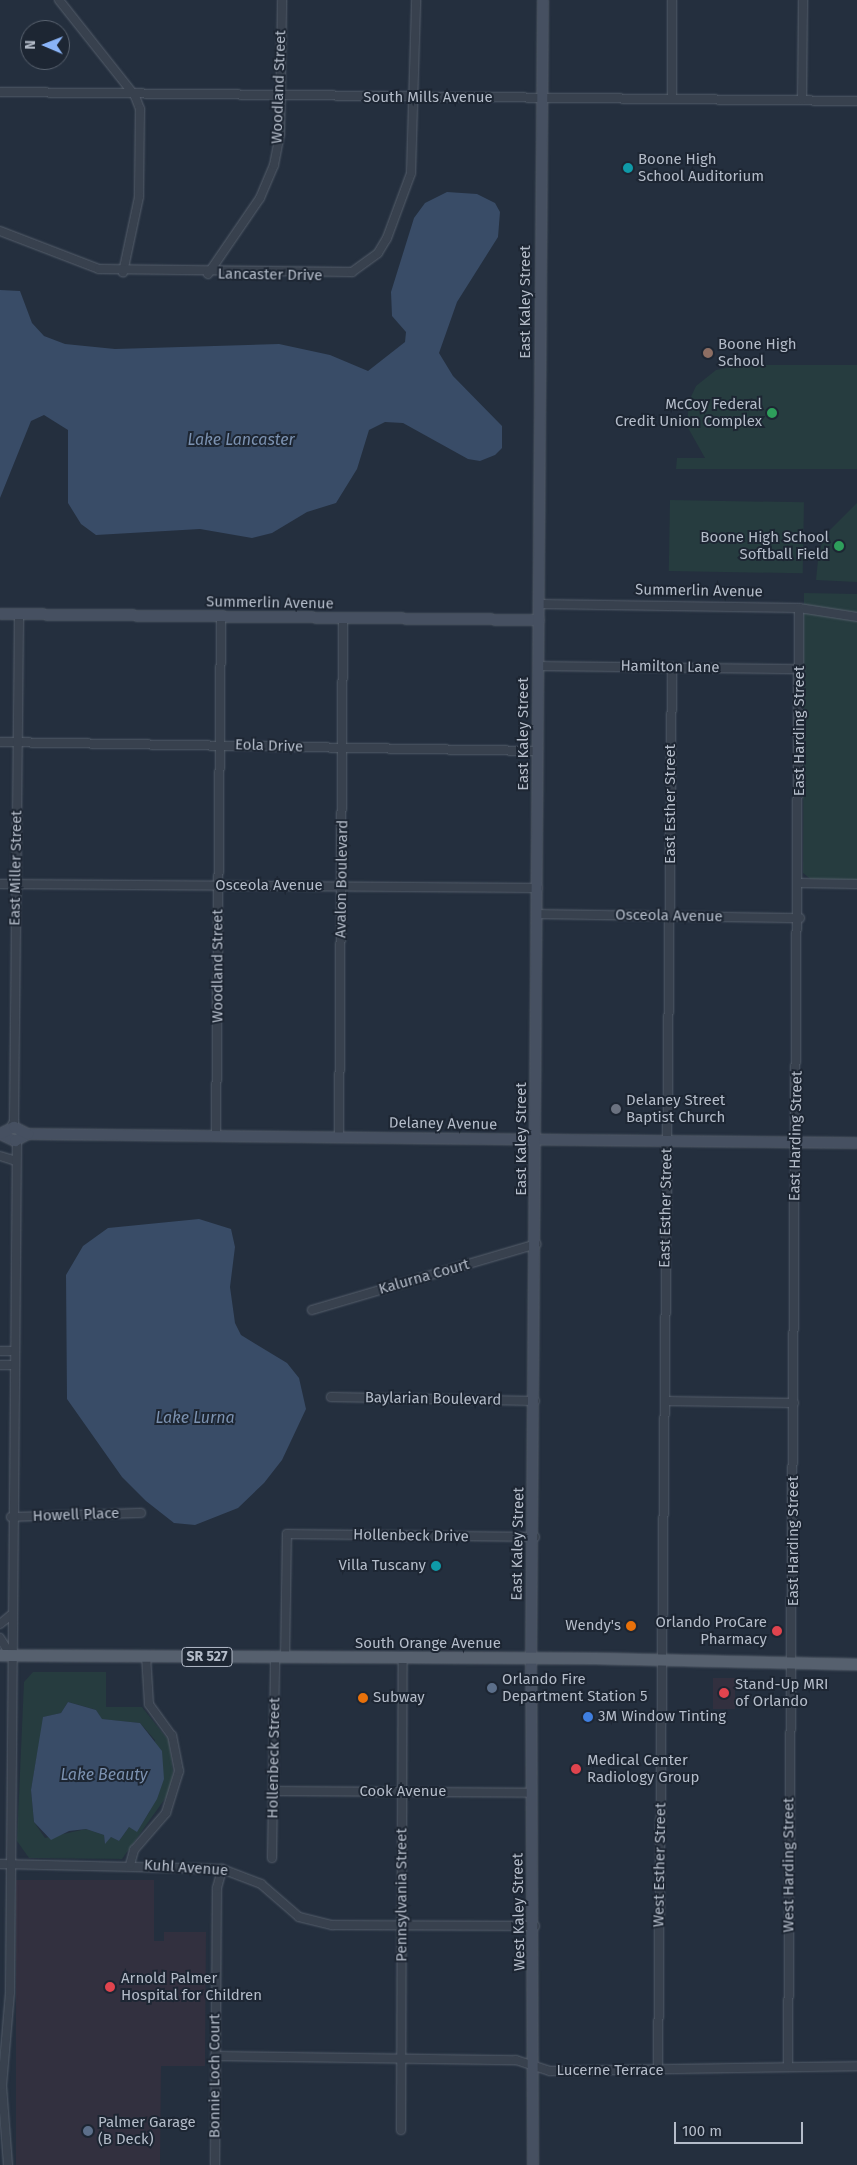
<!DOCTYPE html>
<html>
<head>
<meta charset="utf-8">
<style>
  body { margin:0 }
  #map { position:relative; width:857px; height:2165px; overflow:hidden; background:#242f3e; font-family:"Fira Sans",sans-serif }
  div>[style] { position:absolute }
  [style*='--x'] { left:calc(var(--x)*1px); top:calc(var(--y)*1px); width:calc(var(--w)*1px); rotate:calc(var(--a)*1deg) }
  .medical>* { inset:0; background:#32303f; transform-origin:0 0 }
  .green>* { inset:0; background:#263c3f; transform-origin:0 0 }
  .water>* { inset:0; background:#394c67 }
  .roads { filter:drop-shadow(0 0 1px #565f6c) drop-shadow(0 0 1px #565f6c) }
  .street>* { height:8px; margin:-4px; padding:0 4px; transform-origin:4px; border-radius:4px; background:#38414e }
  .secondary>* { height:10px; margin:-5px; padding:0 5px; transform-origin:5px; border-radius:5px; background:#465061 }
  .primary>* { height:11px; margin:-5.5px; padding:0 5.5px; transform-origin:5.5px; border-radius:5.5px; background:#56606e }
  .dots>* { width:14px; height:14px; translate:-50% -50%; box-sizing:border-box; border:2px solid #1d2633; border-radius:50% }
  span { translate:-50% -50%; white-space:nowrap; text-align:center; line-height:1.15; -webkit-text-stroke:4px #1d2633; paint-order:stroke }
  .shield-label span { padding:1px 4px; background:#1d2633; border:1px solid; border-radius:4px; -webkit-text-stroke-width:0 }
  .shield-label { font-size:14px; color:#b4bcc9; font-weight:700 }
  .street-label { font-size:15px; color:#b4bcc9 }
  .poi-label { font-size:15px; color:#b4bcc9 }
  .left { translate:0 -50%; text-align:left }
  .right { translate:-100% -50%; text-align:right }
  .water-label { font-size:16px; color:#7c92b1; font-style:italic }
  .north { position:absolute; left:20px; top:20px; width:50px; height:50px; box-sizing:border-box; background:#1d2633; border:1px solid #59626f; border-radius:50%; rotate:271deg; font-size:14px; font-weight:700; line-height:20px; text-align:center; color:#b4bcc9 }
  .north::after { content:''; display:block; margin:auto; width:18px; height:22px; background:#8ab4f8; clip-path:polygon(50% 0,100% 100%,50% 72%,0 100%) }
  .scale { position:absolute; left:674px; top:2122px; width:129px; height:22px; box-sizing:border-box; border:2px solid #b4bcc9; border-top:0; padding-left:6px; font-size:15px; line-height:18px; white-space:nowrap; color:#b4bcc9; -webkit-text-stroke:4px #1d2633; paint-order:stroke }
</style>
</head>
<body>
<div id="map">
  <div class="medical">
    <i style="left:713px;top:1678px;width:22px;height:31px"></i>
    <i style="clip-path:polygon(16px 1880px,154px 1880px,154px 1941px,164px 1941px,164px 1932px,206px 1932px,205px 2066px,161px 2066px,160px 2165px,16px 2165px)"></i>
  </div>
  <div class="green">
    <i style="clip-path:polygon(740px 365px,857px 365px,857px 469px,676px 469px,677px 458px,705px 458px,687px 426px,689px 401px,696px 386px,716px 370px)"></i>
    <i style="left:670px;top:500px;width:134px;height:71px;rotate:1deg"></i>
    <i style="clip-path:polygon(857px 503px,857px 582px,816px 580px,819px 550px,828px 532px)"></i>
    <i style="clip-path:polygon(804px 593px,857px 594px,857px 881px,813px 881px,803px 873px)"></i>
    <i style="clip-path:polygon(evenodd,33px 1672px,106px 1672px,106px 1707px,142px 1707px,169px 1741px,173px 1772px,169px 1793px,122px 1859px,29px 1858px,17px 1841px,24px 1682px,33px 1672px,68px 1702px,96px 1710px,101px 1719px,140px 1723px,155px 1740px,150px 1811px,137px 1831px,129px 1827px,119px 1841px,111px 1837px,105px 1843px,104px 1835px,86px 1829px,45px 1838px,34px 1822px,31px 1790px,44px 1717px,61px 1713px,68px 1702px)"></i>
  </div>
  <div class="water">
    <i style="clip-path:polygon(447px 192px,477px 194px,495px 203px,500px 212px,498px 237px,457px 302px,439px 353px,453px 376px,502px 426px,502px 448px,495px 455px,480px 461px,468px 459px,403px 423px,385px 422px,369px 430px,357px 469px,336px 503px,307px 512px,272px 533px,252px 538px,200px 529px,96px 535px,81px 524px,68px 503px,68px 430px,44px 415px,31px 421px,0 498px,0 290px,20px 291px,32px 323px,44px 336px,65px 344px,115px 349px,279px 344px,330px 355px,368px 371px,405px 342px,406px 332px,392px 316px,391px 292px,414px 218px,425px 203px)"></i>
    <i style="clip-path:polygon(199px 1219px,231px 1229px,235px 1247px,230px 1287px,235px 1323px,241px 1335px,287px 1363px,299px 1378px,306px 1409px,282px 1460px,264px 1483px,238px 1508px,195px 1525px,174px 1523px,146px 1501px,122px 1477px,67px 1399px,66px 1275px,83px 1246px,108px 1228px)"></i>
    <i style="clip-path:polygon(68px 1702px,96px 1710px,102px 1719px,140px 1723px,162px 1751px,164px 1779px,157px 1799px,137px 1832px,129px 1827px,119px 1841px,111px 1837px,105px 1844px,104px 1835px,86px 1829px,69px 1831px,51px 1840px,34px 1822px,31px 1790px,43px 1717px,61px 1713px)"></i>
  </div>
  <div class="roads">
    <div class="street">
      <i style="--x:59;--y:0;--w:122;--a:51.6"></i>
      <i style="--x:135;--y:96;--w:14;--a:69"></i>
      <i style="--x:140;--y:109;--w:88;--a:90.7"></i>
      <i style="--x:139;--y:197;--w:77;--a:102"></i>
      <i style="--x:0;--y:92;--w:857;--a:0.6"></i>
      <i style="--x:672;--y:98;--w:98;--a:-90"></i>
      <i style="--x:802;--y:100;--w:100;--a:-89.4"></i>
      <i style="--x:0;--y:231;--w:106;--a:21"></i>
      <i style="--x:99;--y:269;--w:253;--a:0.7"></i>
      <i style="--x:352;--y:272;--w:32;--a:-36"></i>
      <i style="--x:378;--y:253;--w:17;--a:-59"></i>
      <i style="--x:387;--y:238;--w:69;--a:-69.7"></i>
      <i style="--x:411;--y:173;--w:173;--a:-88.3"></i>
      <i style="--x:208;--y:274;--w:92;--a:-55.6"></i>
      <i style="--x:260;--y:198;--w:36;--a:-67"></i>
      <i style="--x:274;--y:165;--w:32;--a:-79"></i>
      <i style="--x:280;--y:134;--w:134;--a:-89.1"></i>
      <i style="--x:539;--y:604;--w:260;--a:0.9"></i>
      <i style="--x:799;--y:608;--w:59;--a:8.8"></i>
      <i style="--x:539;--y:666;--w:261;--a:0.7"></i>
      <i style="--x:0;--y:742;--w:538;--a:0.96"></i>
      <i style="--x:800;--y:883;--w:57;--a:1"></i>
      <i style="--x:0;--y:884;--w:538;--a:0.43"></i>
      <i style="--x:538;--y:914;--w:262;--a:0.9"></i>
      <i style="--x:10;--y:1129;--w:9;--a:-63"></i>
      <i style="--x:14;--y:1121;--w:507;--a:-89.43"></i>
      <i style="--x:216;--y:1136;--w:520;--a:-89.45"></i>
      <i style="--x:339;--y:1138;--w:519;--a:-89.56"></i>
      <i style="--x:0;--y:1156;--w:14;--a:17"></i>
      <i style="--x:312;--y:1310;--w:234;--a:-16.4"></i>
      <i style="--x:0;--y:1351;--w:12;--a:0"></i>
      <i style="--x:0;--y:1365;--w:12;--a:0"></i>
      <i style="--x:331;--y:1397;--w:204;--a:1.1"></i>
      <i style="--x:665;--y:1401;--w:129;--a:0.9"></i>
      <i style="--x:11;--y:1517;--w:130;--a:-1.8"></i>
      <i style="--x:0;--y:1624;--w:14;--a:-39"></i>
      <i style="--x:0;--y:1638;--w:19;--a:58"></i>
      <i style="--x:285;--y:1658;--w:124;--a:-89.1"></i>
      <i style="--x:287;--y:1534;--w:248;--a:0.7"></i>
      <i style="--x:274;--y:1791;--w:258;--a:0.4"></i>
      <i style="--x:272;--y:1858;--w:200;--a:-89.1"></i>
      <i style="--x:0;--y:1864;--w:222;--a:1.3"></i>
      <i style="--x:222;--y:1869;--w:42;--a:21"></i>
      <i style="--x:261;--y:1884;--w:50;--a:41"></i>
      <i style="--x:299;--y:1917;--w:34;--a:14"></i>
      <i style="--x:332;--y:1925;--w:203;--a:0.3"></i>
      <i style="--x:130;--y:1865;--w:16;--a:-75"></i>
      <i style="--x:134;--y:1850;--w:49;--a:-49.1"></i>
      <i style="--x:166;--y:1813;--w:44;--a:-72.8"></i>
      <i style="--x:179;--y:1771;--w:36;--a:-101"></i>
      <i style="--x:172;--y:1736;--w:39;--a:-126"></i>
      <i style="--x:149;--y:1704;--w:49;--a:-93.5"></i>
      <i style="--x:215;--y:2056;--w:301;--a:0.8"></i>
      <i style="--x:516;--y:2060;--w:36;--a:18"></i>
      <i style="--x:550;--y:2071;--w:307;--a:-0.9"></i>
      <i style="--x:788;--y:2066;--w:1458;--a:-89.57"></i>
      <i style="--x:658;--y:2071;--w:1404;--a:-89.43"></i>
      <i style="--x:401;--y:2130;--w:470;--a:-89.8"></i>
      <i style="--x:8;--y:2165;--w:79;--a:-94.3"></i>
      <i style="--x:2;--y:2086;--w:94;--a:-85.1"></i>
      <i style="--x:10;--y:1992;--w:852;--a:-89.53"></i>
      <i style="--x:215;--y:2165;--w:277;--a:-89.6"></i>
      <i style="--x:217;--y:1888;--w:20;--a:-75"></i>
    </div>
    <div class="secondary">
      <i style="--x:0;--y:614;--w:539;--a:0.64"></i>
      <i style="--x:0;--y:1134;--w:17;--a:25"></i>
      <i style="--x:15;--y:1141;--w:15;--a:-28"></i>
      <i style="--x:28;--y:1134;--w:829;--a:0.62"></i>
      <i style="--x:0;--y:1134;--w:16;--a:-27"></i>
      <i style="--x:14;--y:1127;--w:16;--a:27"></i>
      <i style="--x:533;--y:2165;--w:490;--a:-90.2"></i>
      <i style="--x:531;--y:1675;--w:1675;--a:-89.59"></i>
    </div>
    <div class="primary">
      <i style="--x:0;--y:1655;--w:595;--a:0.29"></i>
      <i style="--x:595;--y:1658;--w:262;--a:1.3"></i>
    </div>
  </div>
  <div class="dots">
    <i style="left:628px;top:168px;background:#0f9aa8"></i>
    <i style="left:708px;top:353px;background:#8d6e63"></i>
    <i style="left:772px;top:413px;background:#2e9e5b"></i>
    <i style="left:839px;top:546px;background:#2e9e5b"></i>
    <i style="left:616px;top:1109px;background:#6b7280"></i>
    <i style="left:436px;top:1566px;background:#0f9aa8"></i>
    <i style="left:631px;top:1626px;background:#e8710a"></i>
    <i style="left:777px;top:1631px;background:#e0444e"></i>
    <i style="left:492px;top:1688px;background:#5c6f8a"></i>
    <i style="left:724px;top:1693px;background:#e0444e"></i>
    <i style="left:363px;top:1698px;background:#e8710a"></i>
    <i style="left:588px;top:1717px;background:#3f7fe0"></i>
    <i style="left:576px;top:1769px;background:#e0444e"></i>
    <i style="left:110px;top:1987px;background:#e0444e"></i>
    <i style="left:88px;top:2131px;background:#5c6f8a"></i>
  </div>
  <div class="shield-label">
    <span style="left:207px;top:1657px">SR 527</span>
  </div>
  <div class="street-label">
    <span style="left:279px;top:87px;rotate:-88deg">Woodland Street</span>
    <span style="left:428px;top:98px">South Mills Avenue</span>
    <span style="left:270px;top:275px;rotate:1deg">Lancaster Drive</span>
    <span style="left:526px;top:302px;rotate:-90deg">East Kaley Street</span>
    <span style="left:699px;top:591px;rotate:1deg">Summerlin Avenue</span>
    <span style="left:270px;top:603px;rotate:1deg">Summerlin Avenue</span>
    <span style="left:670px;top:667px;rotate:1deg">Hamilton Lane</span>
    <span style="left:800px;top:731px;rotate:-90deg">East Harding Street</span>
    <span style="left:524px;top:734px;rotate:-90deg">East Kaley Street</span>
    <span style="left:269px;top:746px;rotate:2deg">Eola Drive</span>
    <span style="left:671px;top:804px;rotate:-90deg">East Esther Street</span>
    <span style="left:16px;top:868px;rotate:-89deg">East Miller Street</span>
    <span style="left:342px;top:879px;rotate:-89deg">Avalon Boulevard</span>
    <span style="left:269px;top:886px">Osceola Avenue</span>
    <span style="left:669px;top:916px;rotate:1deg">Osceola Avenue</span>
    <span style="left:218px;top:966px;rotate:-90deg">Woodland Street</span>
    <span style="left:443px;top:1124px;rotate:1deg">Delaney Avenue</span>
    <span style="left:796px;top:1136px;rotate:-89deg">East Harding Street</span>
    <span style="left:522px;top:1139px;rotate:-90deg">East Kaley Street</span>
    <span style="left:666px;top:1208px;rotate:-89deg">East Esther Street</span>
    <span style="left:424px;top:1277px;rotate:-16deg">Kalurna Court</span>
    <span style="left:433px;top:1399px;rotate:1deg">Baylarian Boulevard</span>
    <span style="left:76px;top:1515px;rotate:-2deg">Howell Place</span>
    <span style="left:411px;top:1536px;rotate:1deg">Hollenbeck Drive</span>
    <span style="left:794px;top:1541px;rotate:-90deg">East Harding Street</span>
    <span style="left:518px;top:1544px;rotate:-89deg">East Kaley Street</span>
    <span style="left:428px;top:1644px">South Orange Avenue</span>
    <span style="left:274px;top:1758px;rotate:-89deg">Hollenbeck Street</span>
    <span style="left:403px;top:1792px">Cook Avenue</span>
    <span style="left:660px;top:1865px;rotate:-89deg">West Esther Street</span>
    <span style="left:789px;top:1865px;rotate:-90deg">West Harding Street</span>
    <span style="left:186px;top:1868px;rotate:4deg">Kuhl Avenue</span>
    <span style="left:402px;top:1895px;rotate:-90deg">Pennsylvania Street</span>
    <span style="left:519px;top:1912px;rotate:-91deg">West Kaley Street</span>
    <span style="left:610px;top:2071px">Lucerne Terrace</span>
    <span style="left:215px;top:2076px;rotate:-90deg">Bonnie Loch Court</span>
  </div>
  <div class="poi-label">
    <span class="left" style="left:638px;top:168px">Boone High<br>School Auditorium</span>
    <span class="left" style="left:718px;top:353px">Boone High<br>School</span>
    <span class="right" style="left:762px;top:413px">McCoy Federal<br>Credit Union Complex</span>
    <span class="right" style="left:829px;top:546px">Boone High School<br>Softball Field</span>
    <span class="left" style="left:626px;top:1109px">Delaney Street<br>Baptist Church</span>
    <span class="right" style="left:426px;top:1566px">Villa Tuscany</span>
    <span class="right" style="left:767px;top:1631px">Orlando ProCare<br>Pharmacy</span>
    <span class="right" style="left:621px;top:1626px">Wendy's</span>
    <span class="left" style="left:502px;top:1688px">Orlando Fire<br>Department Station 5</span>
    <span class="left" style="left:735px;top:1693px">Stand-Up MRI<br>of Orlando</span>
    <span class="left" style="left:373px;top:1698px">Subway</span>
    <span class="left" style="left:598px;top:1717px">3M Window Tinting</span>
    <span class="left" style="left:587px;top:1769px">Medical Center<br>Radiology Group</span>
    <span class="left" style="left:121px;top:1987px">Arnold Palmer<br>Hospital for Children</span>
    <span class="left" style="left:98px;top:2131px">Palmer Garage<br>(B Deck)</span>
  </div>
  <div class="water-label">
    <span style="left:241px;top:440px">Lake Lancaster</span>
    <span style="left:195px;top:1418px">Lake Lurna</span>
    <span style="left:104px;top:1775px">Lake Beauty</span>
  </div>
  <div class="north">N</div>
  <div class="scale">100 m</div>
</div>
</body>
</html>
